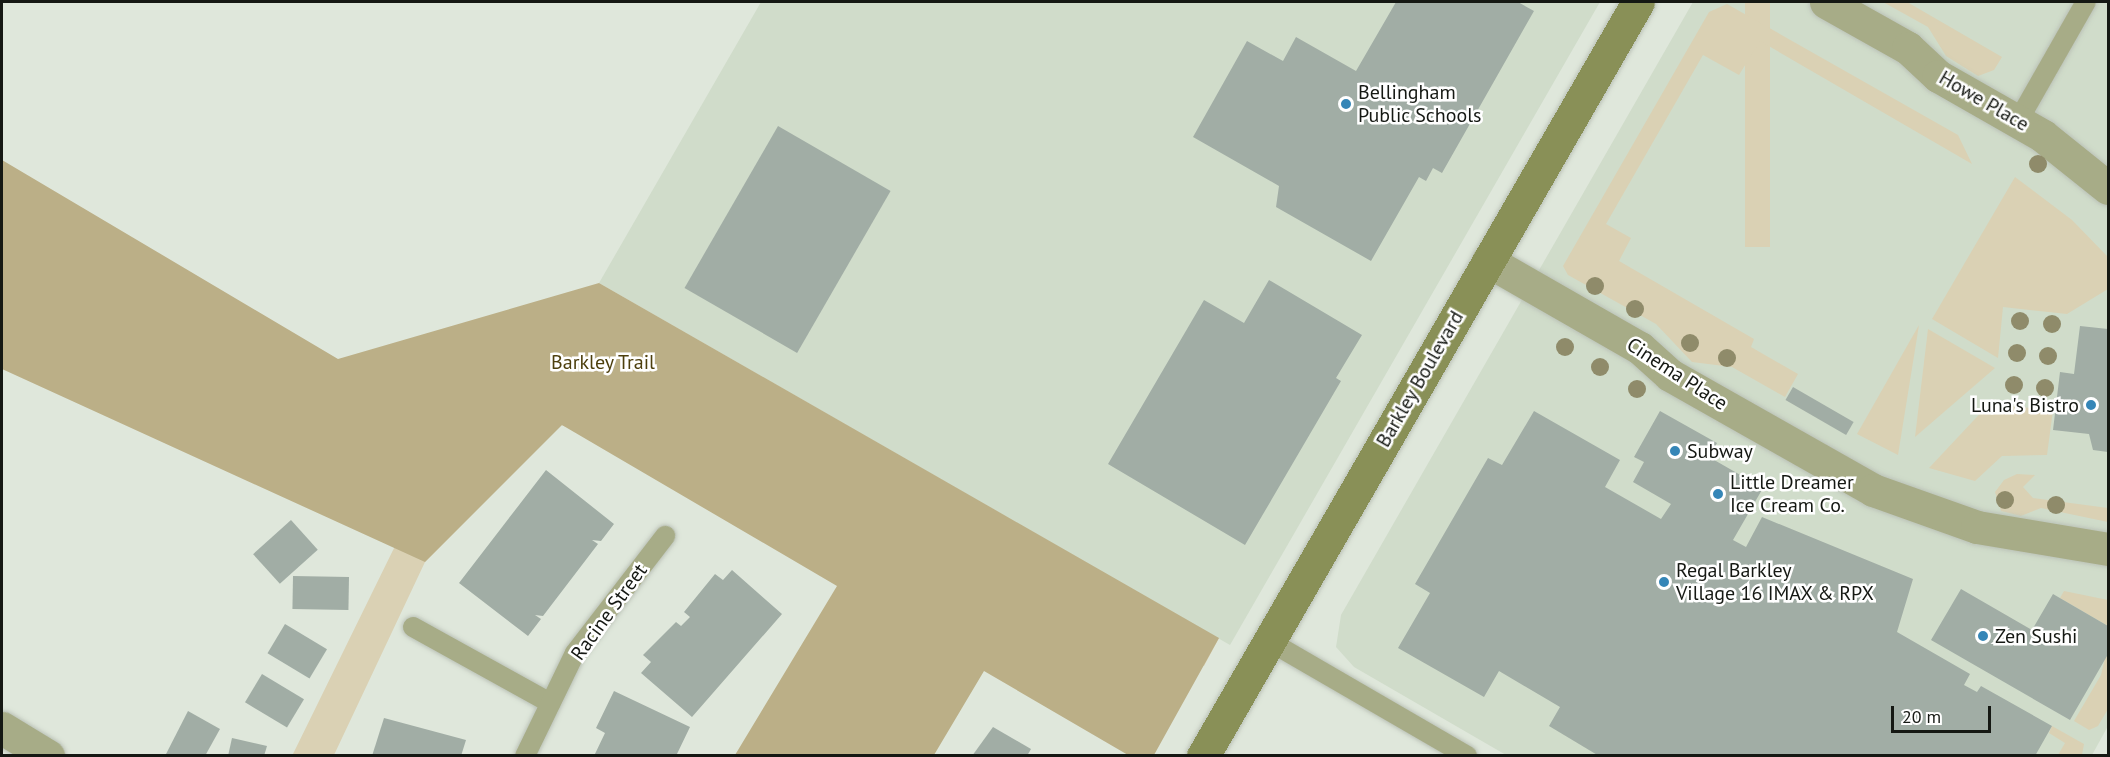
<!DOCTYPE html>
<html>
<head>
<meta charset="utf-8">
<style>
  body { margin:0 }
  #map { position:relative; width:2110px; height:757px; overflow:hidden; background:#dfe7db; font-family:"PT Sans",sans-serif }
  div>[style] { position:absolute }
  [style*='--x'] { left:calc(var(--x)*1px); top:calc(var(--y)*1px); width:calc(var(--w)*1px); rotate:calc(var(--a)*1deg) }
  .built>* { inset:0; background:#d0dcca }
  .green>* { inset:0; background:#dad1b4; transform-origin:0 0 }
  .forest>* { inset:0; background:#bbaf87 }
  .building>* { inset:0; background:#a1ada5; transform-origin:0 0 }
  .roads { filter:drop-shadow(0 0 2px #bbc2b7) drop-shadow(0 0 2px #bbc2b7) }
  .lane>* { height:20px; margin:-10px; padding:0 10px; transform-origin:10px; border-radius:10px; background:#a7ac87 }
  .street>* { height:33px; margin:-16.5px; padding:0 16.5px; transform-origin:16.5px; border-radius:16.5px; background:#a7ac87 }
  .secondary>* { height:33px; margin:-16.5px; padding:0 16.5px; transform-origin:16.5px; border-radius:16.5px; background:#899057 }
  .trees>* { width:18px; height:18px; margin:-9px; border-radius:50%; background:#8f8b6a }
  .dots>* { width:16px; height:16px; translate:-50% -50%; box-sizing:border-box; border:3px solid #fff; border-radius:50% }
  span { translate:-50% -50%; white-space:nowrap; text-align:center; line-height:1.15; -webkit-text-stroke:5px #fff; paint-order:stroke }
  .poi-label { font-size:20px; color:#151813 }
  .left { translate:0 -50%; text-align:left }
  .right { translate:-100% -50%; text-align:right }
  .street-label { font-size:20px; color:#151813 }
  .park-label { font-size:20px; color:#4d3f0d }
  .frame { position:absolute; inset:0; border:3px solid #151813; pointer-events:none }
  .scale { position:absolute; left:1891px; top:706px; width:100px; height:27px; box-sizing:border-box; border:3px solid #151813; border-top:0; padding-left:8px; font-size:18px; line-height:21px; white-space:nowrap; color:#151813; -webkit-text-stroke:4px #fff; paint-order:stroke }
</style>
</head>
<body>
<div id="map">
  <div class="built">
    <i style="clip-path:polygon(761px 2px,1600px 2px,1230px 645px,599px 283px)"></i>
    <i style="clip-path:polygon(1693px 2px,2108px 2px,2108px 726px,2092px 755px,1506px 755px,1354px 667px,1336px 647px,1341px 615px)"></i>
  </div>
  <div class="green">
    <i style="left:1745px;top:2px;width:25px;height:245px"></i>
    <i style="clip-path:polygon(1883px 2px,1907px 2px,2002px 57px,1994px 70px,1978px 76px,1946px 56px,1928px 27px)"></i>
    <i style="clip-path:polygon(1727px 4px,1958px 135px,1972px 164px,1760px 41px,1739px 75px,1703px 55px,1606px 224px,1631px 238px,1619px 261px,1754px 339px,1751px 347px,1798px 374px,1785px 397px,1732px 367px,1692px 362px,1656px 324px,1568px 275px,1563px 266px,1709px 12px)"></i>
    <i style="clip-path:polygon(2015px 177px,2072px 220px,2108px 257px,2108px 289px,2067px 314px,2003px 307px,1998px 358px,1932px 319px)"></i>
    <i style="clip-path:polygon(1919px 325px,1898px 455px,1857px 434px)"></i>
    <i style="clip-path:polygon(1928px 329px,1995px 368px,1915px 437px)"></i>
    <i style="clip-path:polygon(573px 347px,1049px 580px,1219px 638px,1204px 666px,561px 425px,425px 562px,334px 755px,292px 756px,397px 542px)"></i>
    <i style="clip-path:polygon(1989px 404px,2053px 410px,2047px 455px,2002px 456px,1975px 481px,1929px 468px)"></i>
    <i style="clip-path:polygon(2017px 474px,2035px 475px,2023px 487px,2033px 498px,2108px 508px,2108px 522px,2041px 508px,2021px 516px,2001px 511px,1995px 492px,2004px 480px)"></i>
    <i style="clip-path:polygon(2064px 591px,2108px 600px,2108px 626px,2060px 598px)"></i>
    <i style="clip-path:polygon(2108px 645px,2108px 709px,2098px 726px,2089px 730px,2074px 721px,2101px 675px)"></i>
    <i style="clip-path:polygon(2052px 726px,2084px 744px,2082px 755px,2058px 755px,2065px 743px,2049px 733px)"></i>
  </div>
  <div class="forest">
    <i style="clip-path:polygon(2px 160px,338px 359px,599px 283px,1219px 638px,1154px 755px,1128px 755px,984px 671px,934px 755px,735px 755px,837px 586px,562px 425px,425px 562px,2px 369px)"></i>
  </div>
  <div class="building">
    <i style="clip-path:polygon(1396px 2px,1518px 2px,1534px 11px,1442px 173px,1433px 168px,1426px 181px,1419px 177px,1371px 261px,1276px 207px,1279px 186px,1193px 137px,1247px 41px,1283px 61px,1296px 37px,1356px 71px)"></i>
    <i style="left:778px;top:126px;width:130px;height:187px;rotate:30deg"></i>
    <i style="clip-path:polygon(1269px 280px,1362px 335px,1336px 378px,1341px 381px,1245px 545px,1108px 464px,1204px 300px,1244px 323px)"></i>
    <i style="clip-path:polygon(2080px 326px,2108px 329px,2108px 452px,2093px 450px,2089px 434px,2053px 430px,2060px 372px,2074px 374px)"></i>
    <i style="left:1793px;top:387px;width:70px;height:15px;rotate:30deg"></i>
    <i style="clip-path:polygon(1534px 411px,1620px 460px,1605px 487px,1661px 519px,1671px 504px,1633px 482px,1644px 462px,1634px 457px,1660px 411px,1717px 443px,1709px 457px,1763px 488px,1733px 540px,1746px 547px,1762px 517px,1913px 579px,1897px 632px,1970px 674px,1964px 685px,1977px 692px,1981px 686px,2052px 726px,2035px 756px,1599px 756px,1549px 726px,1560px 707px,1499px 671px,1484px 697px,1398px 648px,1430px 593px,1415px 584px,1488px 458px,1502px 465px)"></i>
    <i style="clip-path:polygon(546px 470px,614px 524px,601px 541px,592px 540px,598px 544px,543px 616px,535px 615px,541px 619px,528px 636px,459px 583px)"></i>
    <i style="left:291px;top:520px;width:40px;height:51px;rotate:48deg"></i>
    <i style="clip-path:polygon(732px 570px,782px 614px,692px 717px,641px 673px,651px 662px,643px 655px,676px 622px,681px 626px,690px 617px,684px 612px,715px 574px,723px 580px)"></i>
    <i style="left:293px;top:576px;width:56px;height:33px;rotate:1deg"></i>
    <i style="clip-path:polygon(1961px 589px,2032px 630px,2053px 594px,2108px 626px,2107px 656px,2070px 720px,1931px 640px)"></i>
    <i style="left:285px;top:624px;width:49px;height:34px;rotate:31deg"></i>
    <i style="left:262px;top:674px;width:49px;height:33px;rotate:31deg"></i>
    <i style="clip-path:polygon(614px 691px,690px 727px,676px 756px,594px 756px,605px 733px,596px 728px)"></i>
    <i style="clip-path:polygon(188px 711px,220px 729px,205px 756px,165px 756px)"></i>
    <i style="clip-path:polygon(384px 718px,466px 740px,461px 756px,372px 756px)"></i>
    <i style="clip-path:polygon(993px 727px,1031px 749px,1027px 756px,972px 756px)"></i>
    <i style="clip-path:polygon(232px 738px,267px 746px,264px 756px,228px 756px)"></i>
  </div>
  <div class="roads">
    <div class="lane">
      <i style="--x:2018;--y:121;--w:137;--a:-60.3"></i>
      <i style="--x:413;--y:627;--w:157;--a:29"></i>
      <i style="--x:1269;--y:641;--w:229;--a:30.1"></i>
      <i style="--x:525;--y:756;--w:114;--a:-64.1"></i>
      <i style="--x:575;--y:653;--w:148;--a:-52.4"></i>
    </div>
    <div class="street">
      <i style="--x:1826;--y:2;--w:94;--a:29.3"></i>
      <i style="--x:1908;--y:48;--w:41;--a:43"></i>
      <i style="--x:1938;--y:76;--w:121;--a:29.7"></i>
      <i style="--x:2043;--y:136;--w:83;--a:38.7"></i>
      <i style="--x:1488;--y:261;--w:175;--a:29.8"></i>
      <i style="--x:1640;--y:348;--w:40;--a:42"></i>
      <i style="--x:1670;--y:375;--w:233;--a:29.5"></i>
      <i style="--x:1873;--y:490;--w:110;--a:19.6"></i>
      <i style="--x:1977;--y:527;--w:133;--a:9.5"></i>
      <i style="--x:2;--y:728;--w:54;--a:31.3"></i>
    </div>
    <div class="secondary">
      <i style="--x:1203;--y:756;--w:870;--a:-60.02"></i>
    </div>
  </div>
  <div class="trees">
    <i style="left:2038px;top:164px"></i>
    <i style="left:1595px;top:286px"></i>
    <i style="left:1635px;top:309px"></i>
    <i style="left:2020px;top:321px"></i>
    <i style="left:2052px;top:324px"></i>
    <i style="left:1690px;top:343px"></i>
    <i style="left:1565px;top:347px"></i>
    <i style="left:2017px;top:353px"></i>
    <i style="left:2048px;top:356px"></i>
    <i style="left:1727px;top:358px"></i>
    <i style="left:1600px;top:367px"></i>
    <i style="left:2014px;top:385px"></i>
    <i style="left:2045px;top:388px"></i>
    <i style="left:1637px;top:389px"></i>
    <i style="left:2005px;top:500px"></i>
    <i style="left:2056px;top:505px"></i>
  </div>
  <div class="dots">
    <i style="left:1346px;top:104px;background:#3586b7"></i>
    <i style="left:2091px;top:405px;background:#3586b7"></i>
    <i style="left:1675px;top:451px;background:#3586b7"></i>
    <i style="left:1718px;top:494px;background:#3586b7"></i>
    <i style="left:1664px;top:582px;background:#3586b7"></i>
    <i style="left:1983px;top:636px;background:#3586b7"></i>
  </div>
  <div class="poi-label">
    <span class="left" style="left:1358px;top:104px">Bellingham<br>Public Schools</span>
    <span class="right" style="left:2079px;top:405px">Luna's Bistro</span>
    <span class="left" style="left:1687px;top:451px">Subway</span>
    <span class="left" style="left:1730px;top:494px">Little Dreamer<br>Ice Cream Co.</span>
    <span class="left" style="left:1676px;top:582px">Regal Barkley<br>Village 16 IMAX &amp; RPX</span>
    <span class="left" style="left:1995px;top:636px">Zen Sushi</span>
  </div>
  <div class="street-label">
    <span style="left:1984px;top:101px;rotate:30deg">Howe Place</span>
    <span style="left:1677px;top:374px;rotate:33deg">Cinema Place</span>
    <span style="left:1420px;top:379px;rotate:-60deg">Barkley Boulevard</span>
    <span style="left:609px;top:612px;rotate:-54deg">Racine Street</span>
  </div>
  <div class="park-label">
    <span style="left:603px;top:362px">Barkley Trail</span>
  </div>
  <div class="frame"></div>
  <div class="scale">20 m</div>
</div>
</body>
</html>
